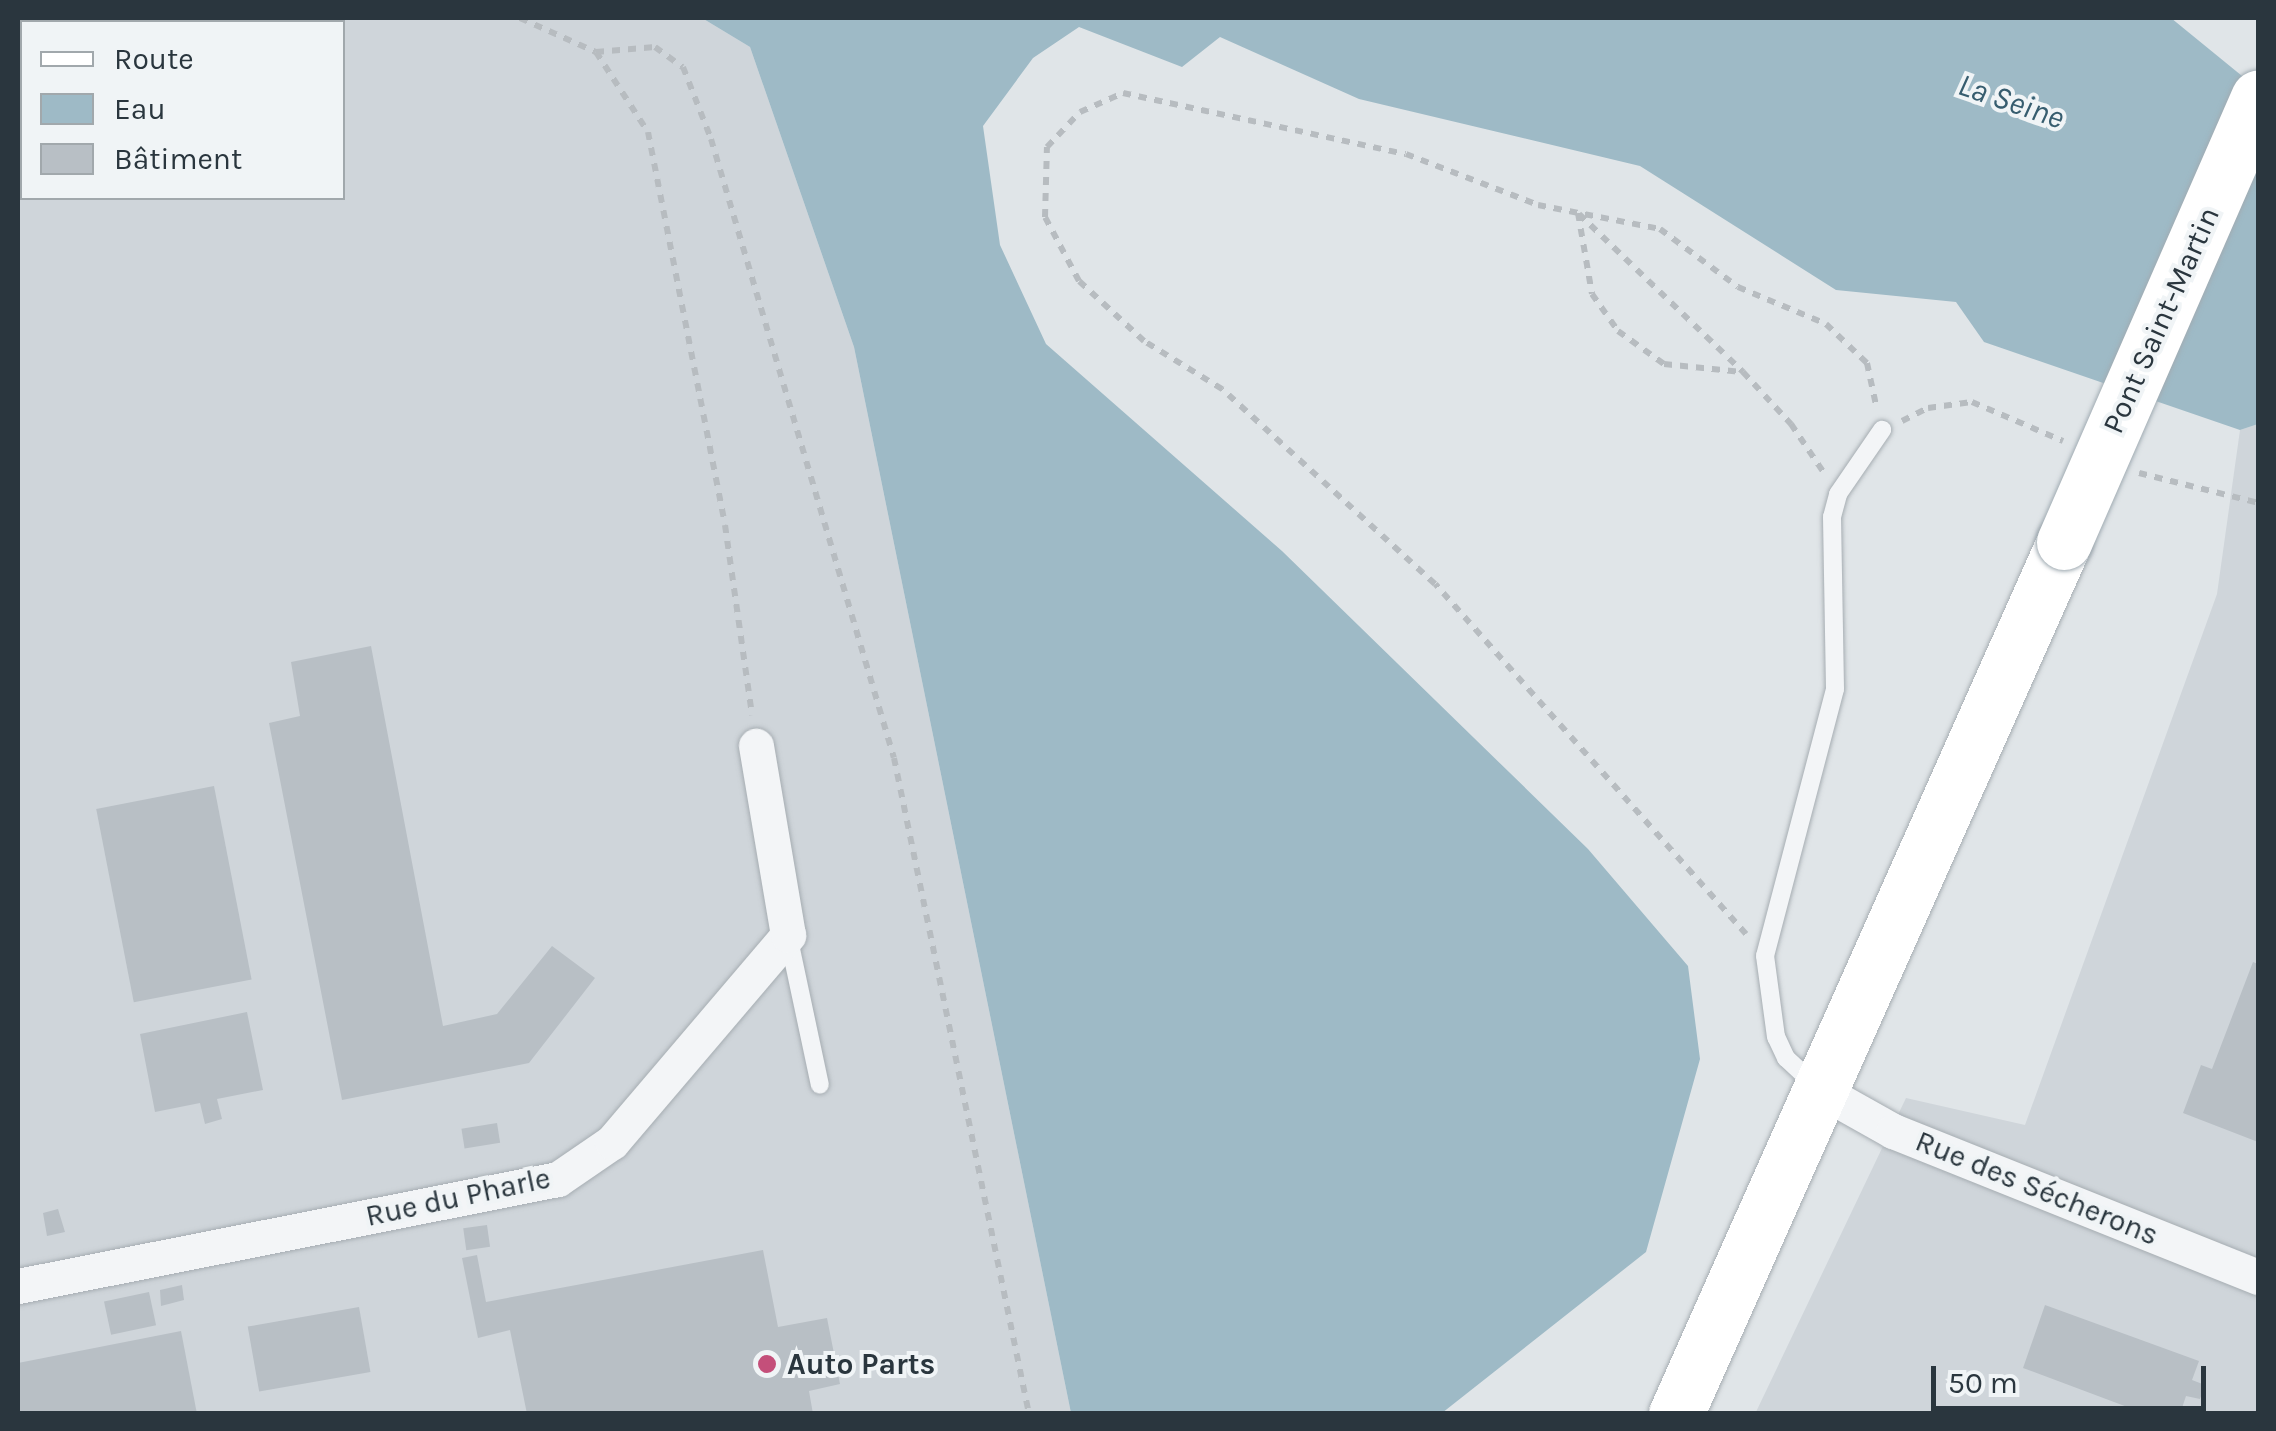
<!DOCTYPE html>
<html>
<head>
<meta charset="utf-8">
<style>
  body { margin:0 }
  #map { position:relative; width:2276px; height:1431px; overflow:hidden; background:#e0e5e8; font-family:Karla,sans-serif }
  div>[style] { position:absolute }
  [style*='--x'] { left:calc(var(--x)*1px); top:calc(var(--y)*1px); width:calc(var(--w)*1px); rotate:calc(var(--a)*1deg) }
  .built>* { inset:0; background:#cfd5da }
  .water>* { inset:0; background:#9ebac6 }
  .building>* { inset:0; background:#b8bfc5; transform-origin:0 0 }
  .path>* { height:6px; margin-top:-3px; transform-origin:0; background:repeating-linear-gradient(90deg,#b7bcc0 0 8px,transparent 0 16px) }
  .roads { filter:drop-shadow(0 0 2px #a6adb2) drop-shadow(0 0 2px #a6adb2) }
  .service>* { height:18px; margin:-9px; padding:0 9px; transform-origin:9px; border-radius:9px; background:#f3f5f7 }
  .minor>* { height:35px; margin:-17.5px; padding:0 17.5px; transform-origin:17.5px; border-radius:17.5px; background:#f3f5f7 }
  .primary>* { height:55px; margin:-27.5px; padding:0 27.5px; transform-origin:27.5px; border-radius:27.5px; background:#fff }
  .bridges { filter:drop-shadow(0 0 2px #a1acb3) drop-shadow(0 0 2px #a1acb3) }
  .primary-bridge>* { height:55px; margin:-27.5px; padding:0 27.5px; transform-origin:27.5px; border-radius:27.5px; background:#fff }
  .dots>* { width:28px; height:28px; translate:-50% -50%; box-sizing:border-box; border:5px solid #f0f4f6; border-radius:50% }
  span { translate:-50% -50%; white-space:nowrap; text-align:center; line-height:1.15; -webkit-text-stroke:8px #f0f4f6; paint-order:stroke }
  .street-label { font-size:30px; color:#2a363e }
  .poi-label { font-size:30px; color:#2a363e; font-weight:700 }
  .left { translate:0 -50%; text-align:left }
  .water-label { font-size:32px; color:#375d6f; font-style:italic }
  .frame { position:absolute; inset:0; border:20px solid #2a363e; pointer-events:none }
  .legend { position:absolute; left:20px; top:20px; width:325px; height:180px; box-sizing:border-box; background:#f0f4f6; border:2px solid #a1a8ac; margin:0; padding:12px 18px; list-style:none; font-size:30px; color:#2a363e }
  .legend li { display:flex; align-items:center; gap:20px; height:50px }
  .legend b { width:50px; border:2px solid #a1a8ac }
  .scale { position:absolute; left:1931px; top:1366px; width:275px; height:45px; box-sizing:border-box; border:5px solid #2a363e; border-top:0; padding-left:12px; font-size:30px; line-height:35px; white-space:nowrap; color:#2a363e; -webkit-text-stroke:8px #f0f4f6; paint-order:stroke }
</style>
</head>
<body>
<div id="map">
  <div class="built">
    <i style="clip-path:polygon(evenodd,18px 18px,702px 18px,750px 47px,854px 347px,1071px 1413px,18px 1413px,18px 18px,22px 22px,342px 22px,342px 198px,22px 198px,22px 22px)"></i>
    <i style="clip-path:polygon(2258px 424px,2258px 1413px,1755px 1414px,1906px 1098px,2025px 1125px,2217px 594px,2240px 430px)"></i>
  </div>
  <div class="water">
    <i style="clip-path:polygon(702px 18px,2171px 18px,2258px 89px,2258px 424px,2240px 430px,1984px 342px,1956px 302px,1836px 290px,1640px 166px,1359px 99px,1220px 37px,1182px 67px,1079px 27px,1033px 58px,983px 126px,1000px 245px,1046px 344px,1282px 551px,1588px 849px,1688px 966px,1700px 1059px,1646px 1252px,1442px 1413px,1071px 1413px,854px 347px,750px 47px)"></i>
  </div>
  <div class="building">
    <i style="clip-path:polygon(371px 646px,443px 1026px,497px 1014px,552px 946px,595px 978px,529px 1063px,342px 1100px,269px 723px,300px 716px,291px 662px)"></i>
    <i style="left:214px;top:786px;width:197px;height:120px;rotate:79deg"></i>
    <i style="clip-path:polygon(2253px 962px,2258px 964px,2258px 1142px,2183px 1113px,2201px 1065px,2212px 1069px)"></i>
    <i style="clip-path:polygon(247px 1012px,263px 1090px,217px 1099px,222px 1119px,205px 1124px,200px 1103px,155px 1112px,140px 1034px)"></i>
    <i style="left:497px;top:1123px;width:20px;height:36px;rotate:81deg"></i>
    <i style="clip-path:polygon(58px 1209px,65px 1232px,47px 1236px,43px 1213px)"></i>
    <i style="left:487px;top:1225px;width:22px;height:24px;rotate:82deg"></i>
    <i style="clip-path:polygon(763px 1250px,778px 1327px,827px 1318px,840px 1384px,809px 1391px,813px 1414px,527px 1414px,510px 1330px,478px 1338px,462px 1258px,477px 1255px,486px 1302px)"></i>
    <i style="clip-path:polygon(182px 1285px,184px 1300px,161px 1306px,160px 1290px)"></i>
    <i style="left:149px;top:1292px;width:34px;height:46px;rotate:78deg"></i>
    <i style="clip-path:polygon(2045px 1305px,2199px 1361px,2192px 1380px,2205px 1385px,2200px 1399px,2186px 1396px,2180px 1414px,2146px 1414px,2023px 1368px)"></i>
    <i style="left:359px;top:1307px;width:66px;height:113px;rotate:80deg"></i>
    <i style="clip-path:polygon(181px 1331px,197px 1414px,18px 1414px,18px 1363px)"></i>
  </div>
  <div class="path">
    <i style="--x:520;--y:18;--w:83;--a:24.1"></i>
    <i style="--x:596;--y:52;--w:95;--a:57"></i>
    <i style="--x:648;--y:132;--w:400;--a:78.9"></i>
    <i style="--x:725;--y:525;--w:192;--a:81.9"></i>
    <i style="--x:596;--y:52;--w:59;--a:-4.8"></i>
    <i style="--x:655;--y:47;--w:34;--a:36"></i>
    <i style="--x:683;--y:67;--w:77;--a:68.7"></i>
    <i style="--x:711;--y:139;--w:645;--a:73.53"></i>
    <i style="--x:894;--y:758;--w:670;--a:78.37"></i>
    <i style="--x:1578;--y:213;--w:82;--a:80.2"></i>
    <i style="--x:1592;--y:294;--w:45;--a:54.9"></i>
    <i style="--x:1618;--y:331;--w:57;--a:35.7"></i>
    <i style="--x:1664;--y:364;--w:78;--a:5.9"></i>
    <i style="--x:1579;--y:214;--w:228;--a:43.9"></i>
    <i style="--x:1743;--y:372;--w:71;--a:47.3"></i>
    <i style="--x:1791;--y:424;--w:59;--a:56"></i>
    <i style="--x:1902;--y:421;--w:29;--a:-27"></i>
    <i style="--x:1928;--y:408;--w:44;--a:-7.8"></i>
    <i style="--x:1972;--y:402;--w:99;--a:23.2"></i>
    <i style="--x:2139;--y:473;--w:123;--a:14.1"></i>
    <i style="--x:1746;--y:934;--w:468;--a:-131.6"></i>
    <i style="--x:1435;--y:584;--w:289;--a:-137.5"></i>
    <i style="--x:1222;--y:389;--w:92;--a:-148.4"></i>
    <i style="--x:1144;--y:341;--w:88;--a:-137.3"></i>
    <i style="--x:1079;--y:281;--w:72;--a:-118"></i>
    <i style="--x:1045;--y:217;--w:70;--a:-88.4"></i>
    <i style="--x:1047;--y:147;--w:48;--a:-46.7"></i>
    <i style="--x:1080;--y:112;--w:47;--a:-23.8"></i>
    <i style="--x:1123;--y:93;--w:289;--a:12.2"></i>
    <i style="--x:1406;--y:154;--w:142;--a:21.1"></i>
    <i style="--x:1538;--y:205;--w:124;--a:11.1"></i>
    <i style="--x:1660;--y:229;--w:97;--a:36.6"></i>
    <i style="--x:1738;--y:287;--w:95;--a:22.8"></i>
    <i style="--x:1826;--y:324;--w:57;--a:43.6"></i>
    <i style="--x:1867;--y:363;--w:43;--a:77.9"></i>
  </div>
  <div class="roads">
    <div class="service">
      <i style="--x:788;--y:935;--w:153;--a:78"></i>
      <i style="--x:1816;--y:1086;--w:41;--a:-137"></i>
      <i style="--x:1786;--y:1058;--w:23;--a:-115"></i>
      <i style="--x:1776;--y:1037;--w:82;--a:-97.7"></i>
      <i style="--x:1765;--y:956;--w:276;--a:-75.3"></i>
      <i style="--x:1835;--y:689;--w:172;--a:-91"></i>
      <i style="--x:1832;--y:517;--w:24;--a:-75"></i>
      <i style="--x:1838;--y:494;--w:78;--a:-55.5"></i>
    </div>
    <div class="minor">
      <i style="--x:1820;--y:1090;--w:84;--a:29.3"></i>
      <i style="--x:1893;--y:1131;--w:393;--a:21.8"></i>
      <i style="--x:18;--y:1286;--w:550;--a:-11.21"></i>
      <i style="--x:558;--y:1179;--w:65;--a:-34.4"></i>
      <i style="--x:612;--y:1142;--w:272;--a:-49.6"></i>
      <i style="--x:788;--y:935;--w:192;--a:-99.6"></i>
    </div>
    <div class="primary">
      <i style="--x:1676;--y:1414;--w:954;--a:-66.01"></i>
    </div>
  </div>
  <div class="bridges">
    <div class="primary-bridge">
      <i style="--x:2064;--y:542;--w:485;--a:-66.4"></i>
    </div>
  </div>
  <div class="dots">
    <i style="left:767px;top:1364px;background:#c44f7a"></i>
  </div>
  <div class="street-label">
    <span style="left:2161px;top:320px;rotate:-66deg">Pont Saint-Martin</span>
    <span style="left:2037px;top:1188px;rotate:22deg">Rue des Sécherons</span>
    <span style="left:458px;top:1197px;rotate:-12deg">Rue du Pharle</span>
  </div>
  <div class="poi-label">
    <span class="left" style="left:787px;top:1364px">Auto Parts</span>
  </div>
  <div class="water-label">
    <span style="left:2011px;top:102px;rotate:19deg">La Seine</span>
  </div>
  <div class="frame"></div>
  <ul class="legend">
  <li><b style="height:12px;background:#fff"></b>Route</li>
  <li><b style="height:28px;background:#9ebac6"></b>Eau</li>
  <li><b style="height:28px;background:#b8bfc5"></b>Bâtiment</li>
  </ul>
  <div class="scale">50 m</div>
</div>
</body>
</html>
